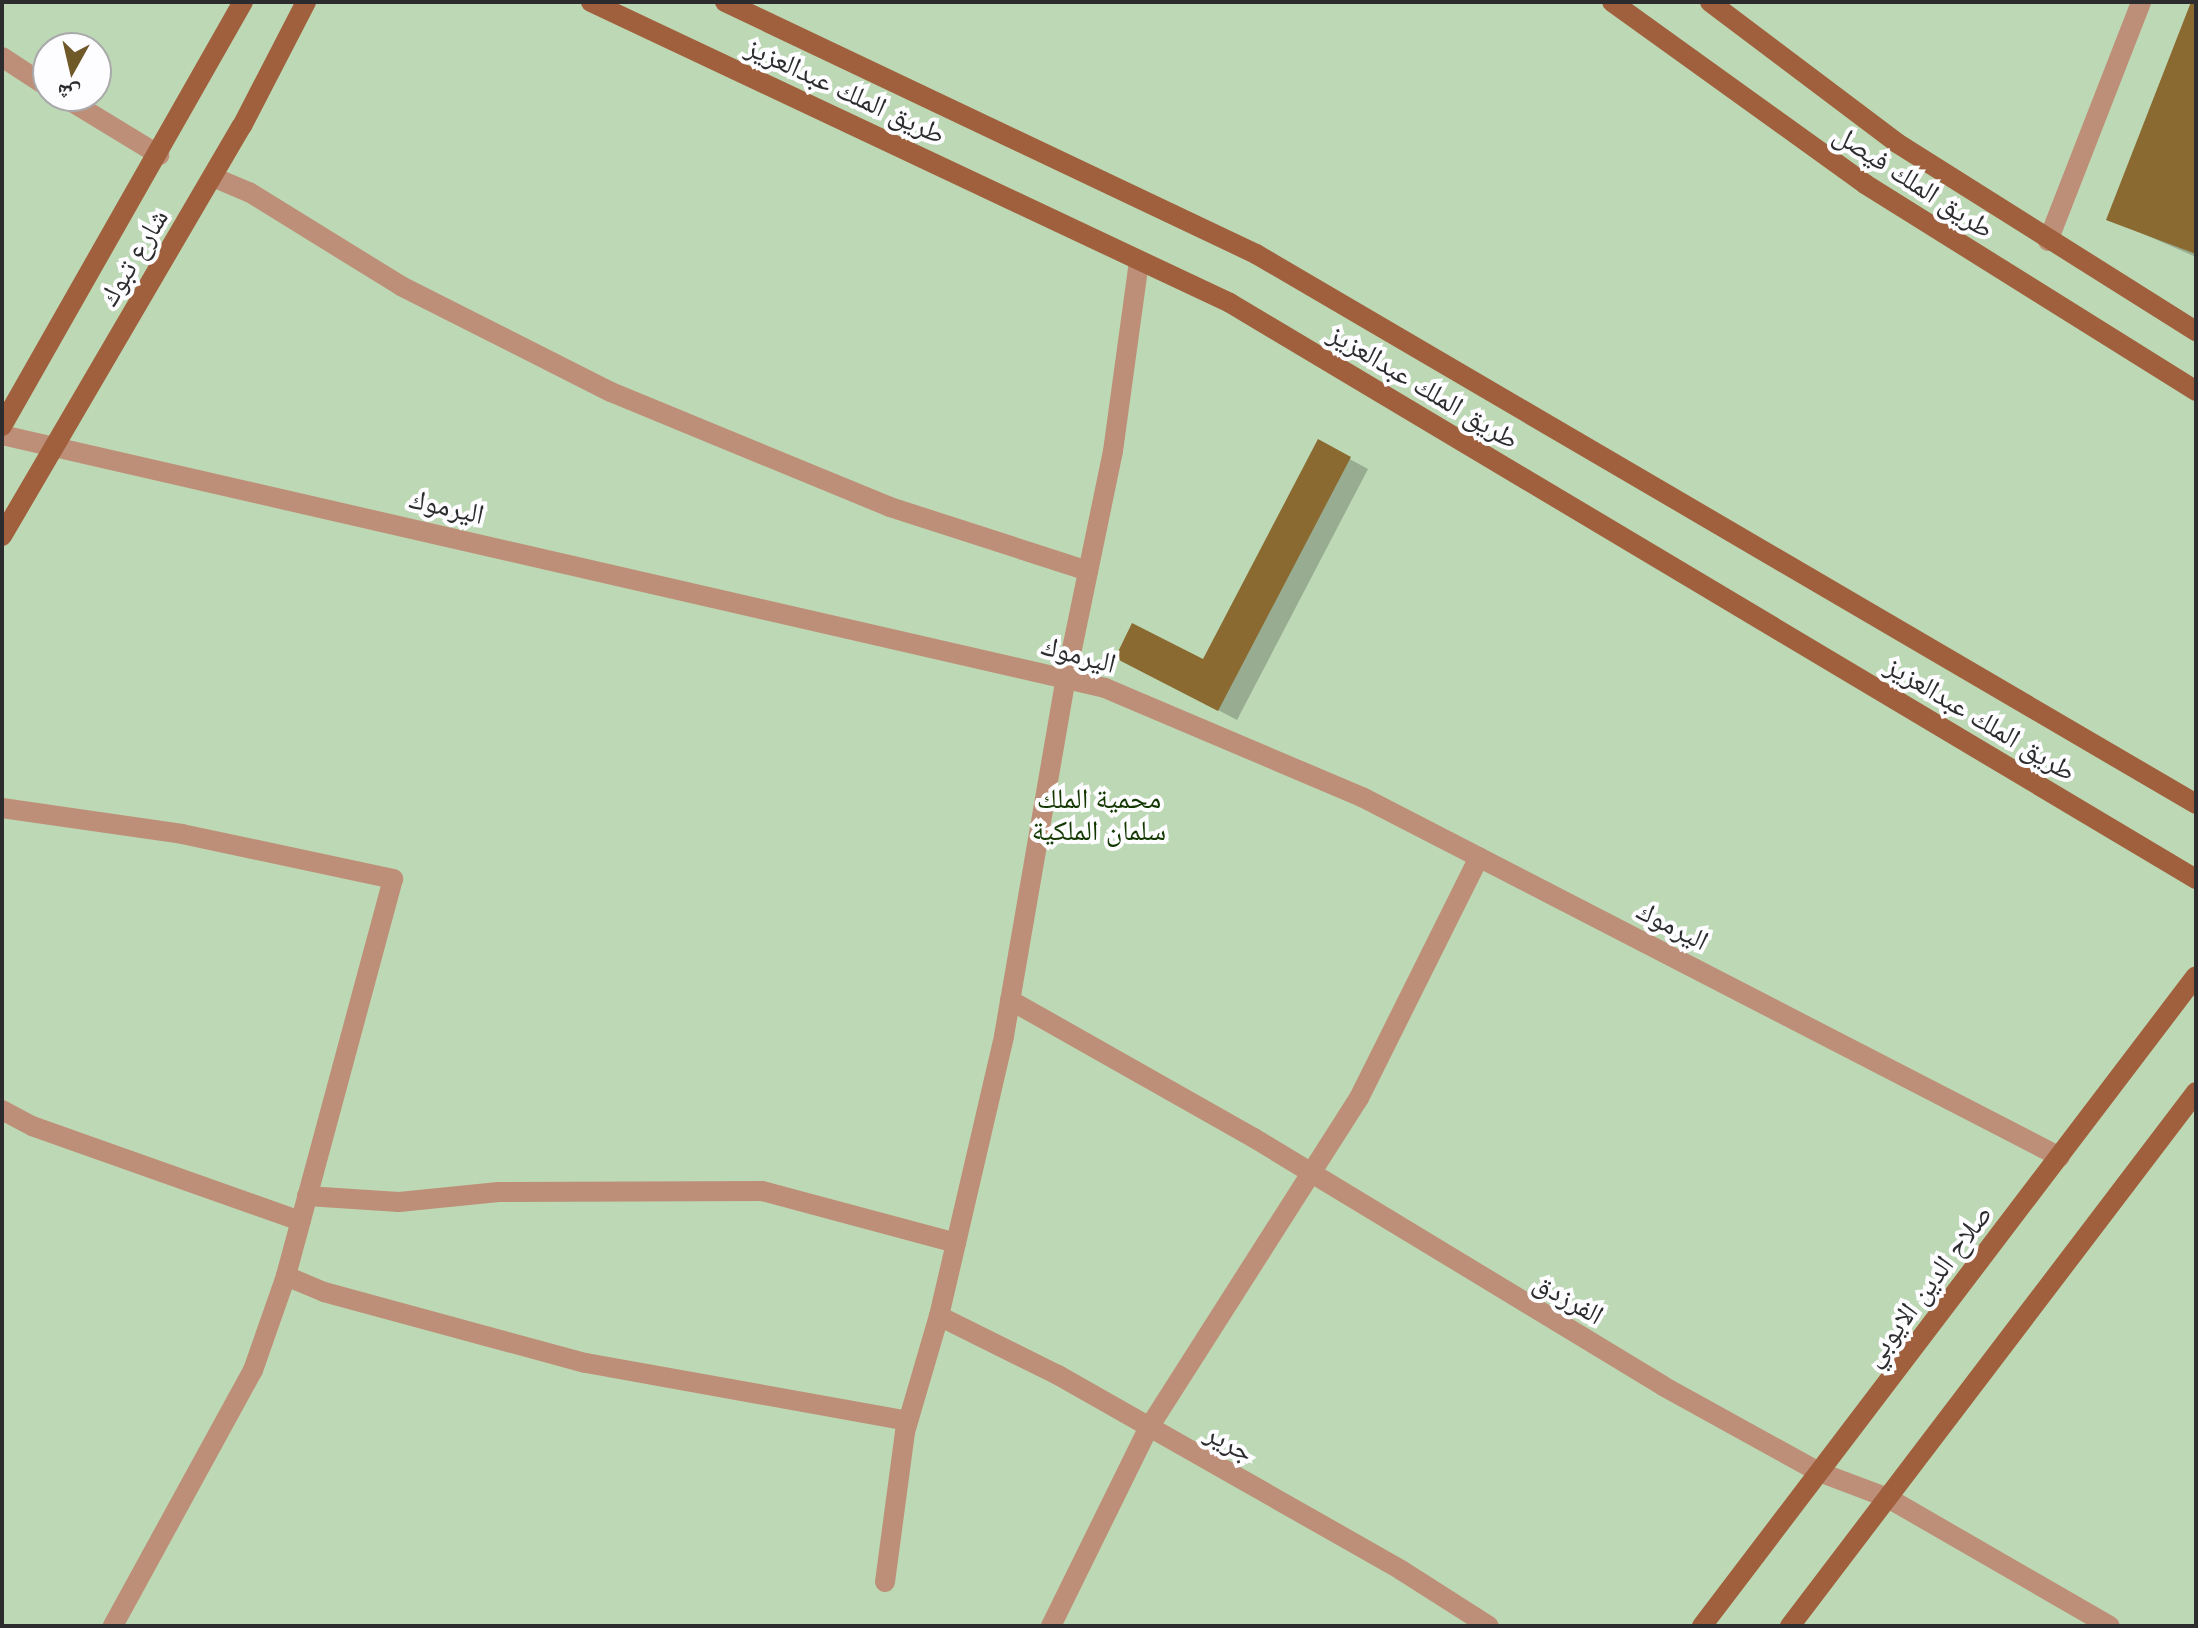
<!DOCTYPE html>
<html>
<head>
<meta charset="utf-8">
<style>
  body { margin:0 }
  #map { position:relative; width:2198px; height:1628px; overflow:hidden; background:#f1eef5; font-family:Mulish,"Noto Naskh Arabic",sans-serif }
  div>[style] { position:absolute }
  [style*='--x'] { left:calc(var(--x)*1px); top:calc(var(--y)*1px); width:calc(var(--w)*1px); rotate:calc(var(--a)*1deg) }
  .green>* { inset:0; background:#bdd8b4 }
  .shadow>* { inset:0; background:#0003 }
  .building>* { inset:0; background:#8a6a31 }
  .street>* { height:20px; margin:-10px; padding:0 10px; transform-origin:10px; border-radius:10px; background:#be8f78 }
  .secondary>* { height:20px; margin:-10px; padding:0 10px; transform-origin:10px; border-radius:10px; background:#a1603d }
  span { translate:-50% -50%; white-space:nowrap; text-align:center; line-height:1.15; -webkit-text-stroke:8px #fdfcff; paint-order:stroke }
  .street-label { font-size:28px; color:#2c2b2e }
  .park-label { font-size:28px; color:#133901 }
  .frame { position:absolute; inset:0; border:4px solid #2c2b2e; pointer-events:none }
  .north { position:absolute; left:32px; top:32px; width:80px; height:80px; box-sizing:border-box; background:#fdfcff; border:2px solid #a9a8ab; border-radius:50%; rotate:188deg; font-size:22px; font-weight:700; line-height:32px; text-align:center; color:#2c2b2e }
  .north::after { content:''; display:block; margin:auto; width:28px; height:36px; background:#6f5928; clip-path:polygon(50% 0,100% 100%,50% 72%,0 100%) }
</style>
</head>
<body>
<div id="map">
  <div class="green">
    <i style="clip-path:polygon(evenodd,2px 2px,2196px 2px,2196px 1626px,2px 1626px,2px 2px,48px 48px,96px 48px,96px 96px,48px 96px,48px 48px)"></i>
  </div>
  <div class="shadow">
    <i style="clip-path:polygon(2193px 2px,2196px 2px,2196px 257px,2109px 219px)"></i>
    <i style="clip-path:polygon(1318px 442px,1368px 469px,1237px 720px,1136px 667px,1203px 662px)"></i>
  </div>
  <div class="building">
    <i style="clip-path:polygon(2191px 2px,2196px 2px,2196px 254px,2106px 220px)"></i>
    <i style="clip-path:polygon(1318px 439px,1351px 457px,1218px 711px,1115px 658px,1132px 623px,1203px 659px)"></i>
  </div>
  <div class="street">
    <i style="--x:2;--y:57;--w:55;--a:33.1"></i>
    <i style="--x:62;--y:96;--w:114;--a:31.3"></i>
    <i style="--x:213;--y:177;--w:39;--a:23"></i>
    <i style="--x:249;--y:192;--w:179;--a:31.7"></i>
    <i style="--x:401;--y:286;--w:235;--a:26.8"></i>
    <i style="--x:611;--y:392;--w:302;--a:22.4"></i>
    <i style="--x:890;--y:507;--w:208;--a:17.9"></i>
    <i style="--x:2048;--y:241;--w:256;--a:-68.7"></i>
    <i style="--x:2;--y:435;--w:1132;--a:12.92"></i>
    <i style="--x:1105;--y:688;--w:279;--a:23"></i>
    <i style="--x:1362;--y:797;--w:785;--a:27.28"></i>
    <i style="--x:2;--y:808;--w:182;--a:8.2"></i>
    <i style="--x:182;--y:834;--w:216;--a:12"></i>
    <i style="--x:393;--y:879;--w:411;--a:105.1"></i>
    <i style="--x:286;--y:1276;--w:100;--a:109.3"></i>
    <i style="--x:253;--y:1370;--w:292;--a:118.7"></i>
    <i style="--x:1010;--y:1000;--w:280;--a:29.5"></i>
    <i style="--x:1254;--y:1138;--w:478;--a:31.2"></i>
    <i style="--x:1663;--y:1386;--w:178;--a:28.9"></i>
    <i style="--x:1819;--y:1472;--w:74;--a:20.6"></i>
    <i style="--x:1888;--y:1498;--w:256;--a:30"></i>
    <i style="--x:2;--y:1110;--w:34;--a:28"></i>
    <i style="--x:32;--y:1126;--w:285;--a:19.5"></i>
    <i style="--x:307;--y:1196;--w:92;--a:3.7"></i>
    <i style="--x:399;--y:1202;--w:100;--a:-5.7"></i>
    <i style="--x:499;--y:1192;--w:263;--a:-0.2"></i>
    <i style="--x:762;--y:1191;--w:201;--a:15"></i>
    <i style="--x:286;--y:1276;--w:41;--a:22.8"></i>
    <i style="--x:324;--y:1292;--w:271;--a:15.2"></i>
    <i style="--x:586;--y:1363;--w:327;--a:10.2"></i>
    <i style="--x:939;--y:1316;--w:133;--a:26.4"></i>
    <i style="--x:1058;--y:1375;--w:395;--a:29.6"></i>
    <i style="--x:1401;--y:1570;--w:104;--a:32.5"></i>
    <i style="--x:885;--y:1582;--w:151;--a:-82.4"></i>
    <i style="--x:905;--y:1432;--w:121;--a:-73.7"></i>
    <i style="--x:939;--y:1316;--w:287;--a:-76.9"></i>
    <i style="--x:1004;--y:1036;--w:363;--a:-80.2"></i>
    <i style="--x:1066;--y:678;--w:232;--a:-78.3"></i>
    <i style="--x:1113;--y:451;--w:192;--a:-82.2"></i>
    <i style="--x:1051;--y:1626;--w:220;--a:-63.8"></i>
    <i style="--x:1148;--y:1429;--w:393;--a:-57.5"></i>
    <i style="--x:1359;--y:1098;--w:269;--a:-63.5"></i>
  </div>
  <div class="secondary">
    <i style="--x:591;--y:2;--w:706;--a:25.22"></i>
    <i style="--x:1230;--y:303;--w:1125;--a:30.81"></i>
    <i style="--x:725;--y:2;--w:588;--a:25.39"></i>
    <i style="--x:1256;--y:254;--w:1089;--a:30.33"></i>
    <i style="--x:1612;--y:2;--w:312;--a:35.7"></i>
    <i style="--x:1865;--y:184;--w:390;--a:32"></i>
    <i style="--x:1710;--y:2;--w:234;--a:37"></i>
    <i style="--x:1897;--y:143;--w:353;--a:32.2"></i>
    <i style="--x:2;--y:426;--w:488;--a:-60.4"></i>
    <i style="--x:2;--y:536;--w:475;--a:-59.7"></i>
    <i style="--x:242;--y:126;--w:140;--a:-62.7"></i>
    <i style="--x:1702;--y:1626;--w:816;--a:-52.77"></i>
    <i style="--x:1790;--y:1626;--w:671;--a:-52.75"></i>
  </div>
  <div class="street-label">
    <span style="left:846px;top:90px;rotate:25deg">طريق الملك عبدالعزيز</span>
    <span style="left:1914px;top:181px;rotate:33deg">طريق الملك فيصل</span>
    <span style="left:133px;top:257px;rotate:-59deg">شارع تبوك</span>
    <span style="left:1424px;top:386px;rotate:31deg">طريق الملك عبدالعزيز</span>
    <span style="left:447px;top:506px;rotate:13deg">اليرموك</span>
    <span style="left:1079px;top:654px;rotate:15deg">اليرموك</span>
    <span style="left:1981px;top:718px;rotate:31deg">طريق الملك عبدالعزيز</span>
    <span style="left:1673px;top:925px;rotate:27deg">اليرموك</span>
    <span style="left:1927px;top:1285px;rotate:-53deg">صلاح الدين الايوبي</span>
    <span style="left:1569px;top:1298px;rotate:30deg">الفرزدق</span>
    <span style="left:1230px;top:1442px;rotate:29deg">جرير</span>
  </div>
  <div class="park-label">
    <span style="left:1099px;top:814px">محمية الملك<br>سلمان الملكية</span>
  </div>
  <div class="frame"></div>
  <div class="north">ش</div>
</div>
</body>
</html>
